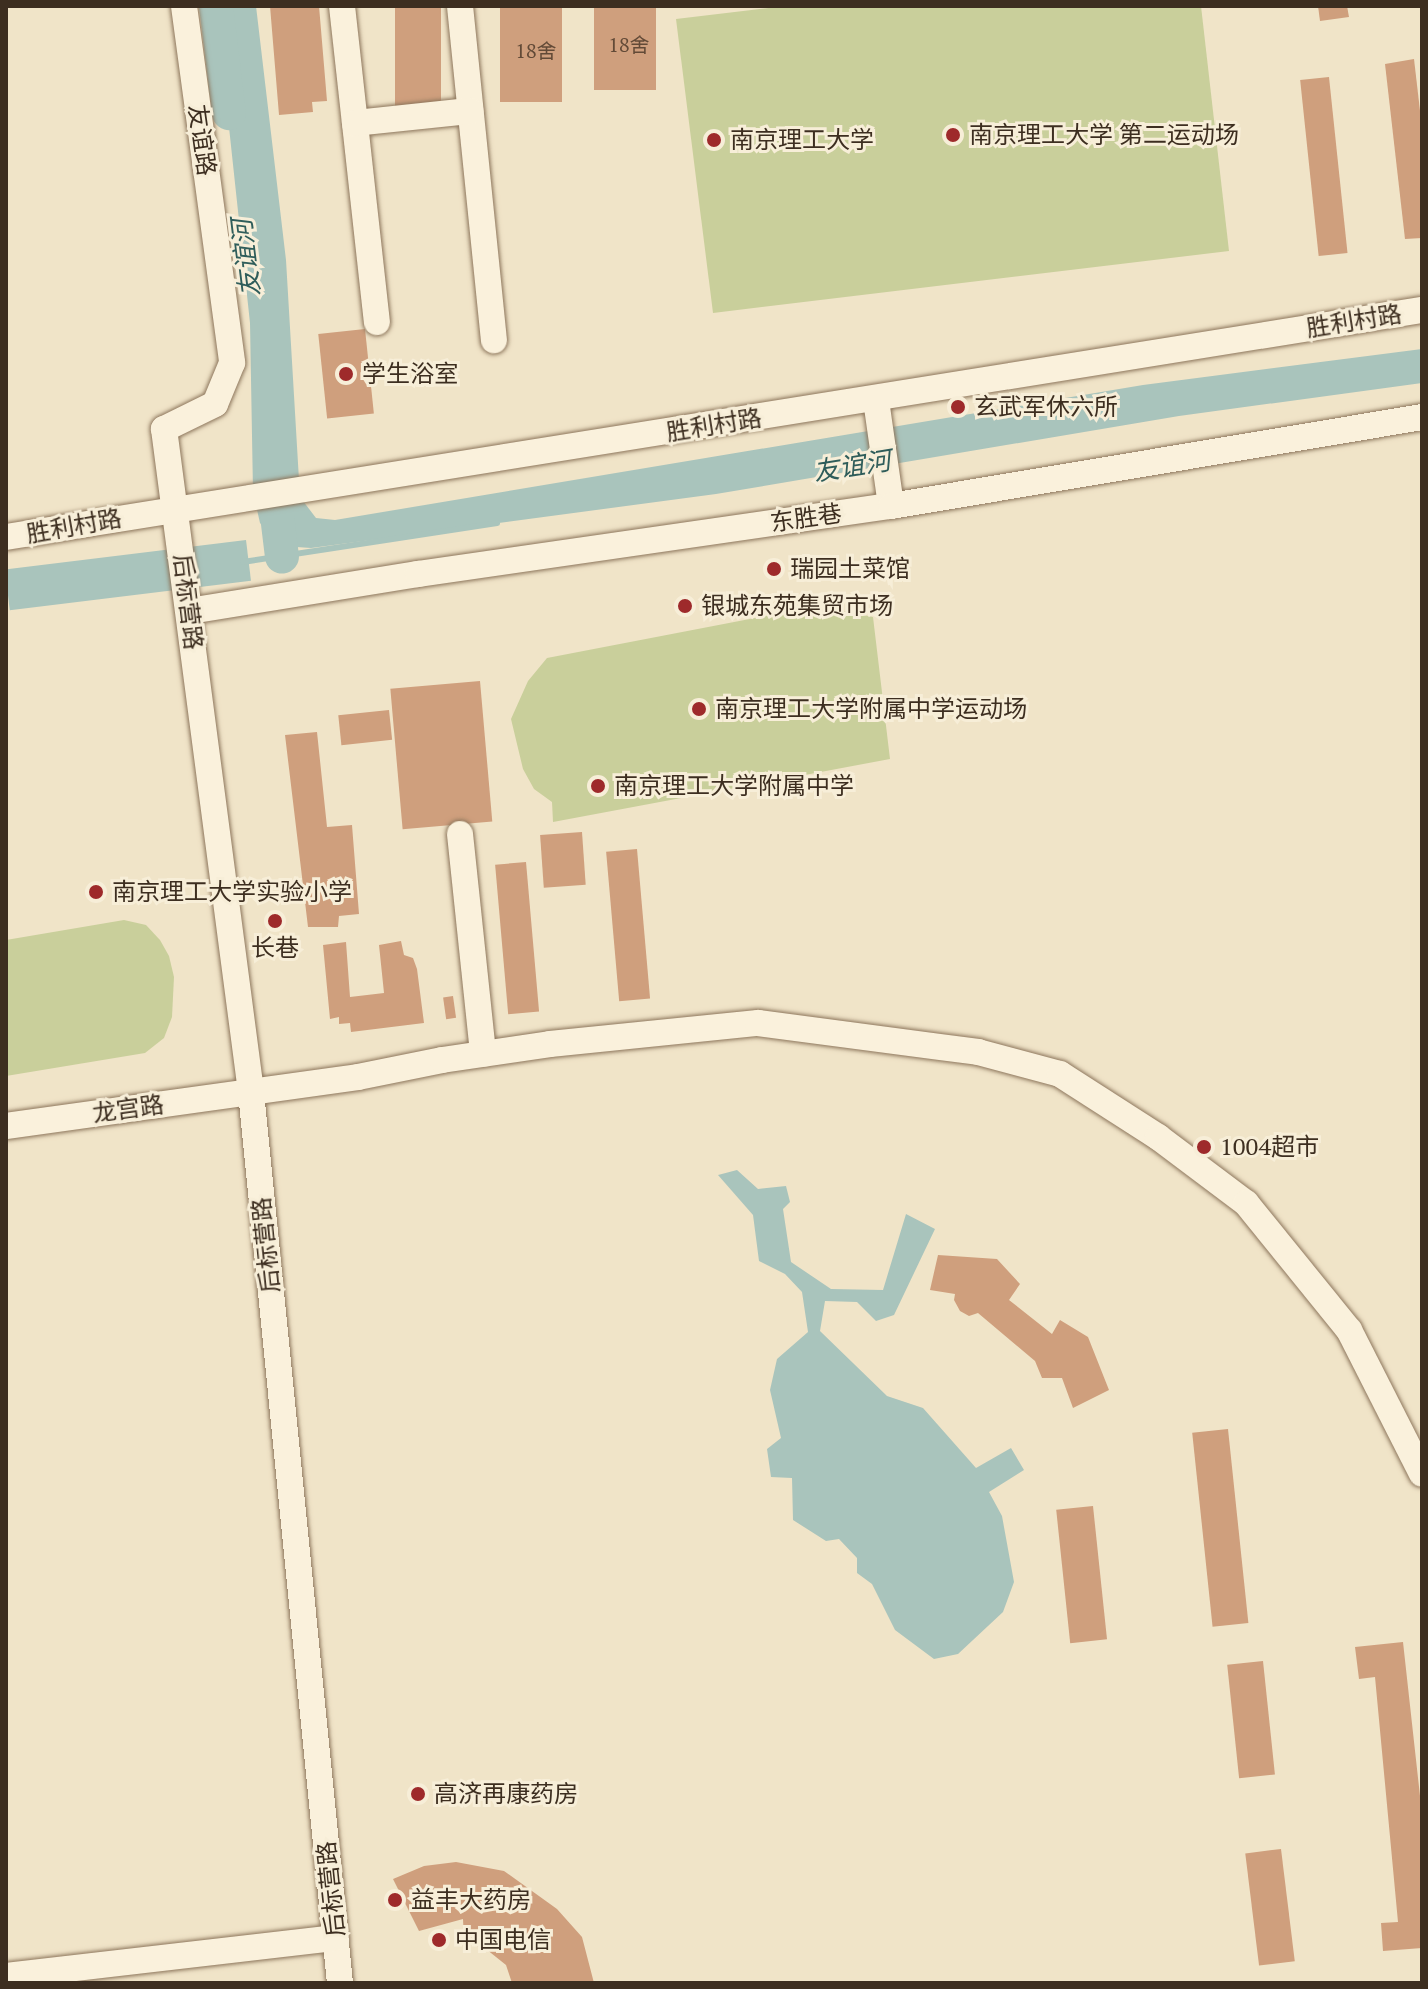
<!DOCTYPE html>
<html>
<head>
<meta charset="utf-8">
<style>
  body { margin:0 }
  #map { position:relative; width:1428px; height:1989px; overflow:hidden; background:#f0e4c8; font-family:"PT Serif","Noto Sans SC",serif }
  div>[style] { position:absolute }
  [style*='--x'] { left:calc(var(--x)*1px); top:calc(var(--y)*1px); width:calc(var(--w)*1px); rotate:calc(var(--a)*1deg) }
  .green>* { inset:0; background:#c9cf9b }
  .water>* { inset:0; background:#a9c4bc; transform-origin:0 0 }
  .stream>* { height:6px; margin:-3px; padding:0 3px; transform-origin:3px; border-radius:3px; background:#a9c4bc }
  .river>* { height:34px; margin:-17px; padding:0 17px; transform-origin:17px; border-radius:17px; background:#a9c4bc }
  .building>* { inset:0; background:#cf9f7d; transform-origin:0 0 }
  .roads { filter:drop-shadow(0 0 2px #8d765c) drop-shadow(0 0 2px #8d765c) }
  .minor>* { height:26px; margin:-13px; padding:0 13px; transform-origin:13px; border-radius:13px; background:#faf1dc }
  .dots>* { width:22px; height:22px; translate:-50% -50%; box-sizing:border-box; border:4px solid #f7eed8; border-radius:50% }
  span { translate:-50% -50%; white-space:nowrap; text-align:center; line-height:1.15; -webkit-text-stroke:6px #f7eed8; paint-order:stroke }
  .number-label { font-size:20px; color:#624a37 }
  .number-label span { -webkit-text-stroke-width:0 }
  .poi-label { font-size:24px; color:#3d2e20 }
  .left { translate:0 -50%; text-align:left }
  .street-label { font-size:24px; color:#3d2e20 }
  .water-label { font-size:26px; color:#2f5d5a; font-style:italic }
  .frame { position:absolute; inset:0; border:8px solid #3d2e20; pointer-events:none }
</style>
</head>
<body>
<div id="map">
  <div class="green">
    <i style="clip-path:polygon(786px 6px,1201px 6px,1229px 251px,713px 313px,676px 19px)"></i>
    <i style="clip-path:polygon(818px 606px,873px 617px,890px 759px,553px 822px,552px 802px,534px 789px,523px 769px,511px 719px,528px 681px,547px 658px)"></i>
    <i style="clip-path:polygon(124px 920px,146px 925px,160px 940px,169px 956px,174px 977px,172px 1017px,164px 1038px,145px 1053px,6px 1076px,6px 940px)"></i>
  </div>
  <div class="water">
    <i style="clip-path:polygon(216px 6px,256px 6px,286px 260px,300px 497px,316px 518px,335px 520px,1143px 385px,1422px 349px,1422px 383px,1179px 416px,716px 494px,311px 548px,282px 546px,260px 523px,253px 492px,250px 323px)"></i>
    <i style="left:246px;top:540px;width:41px;height:243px;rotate:83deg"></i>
    <i style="clip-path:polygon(737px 1170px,758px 1189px,786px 1186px,790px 1202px,783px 1209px,791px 1262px,831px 1289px,883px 1290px,906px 1214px,935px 1229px,894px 1315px,876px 1321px,857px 1302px,825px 1301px,820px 1331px,887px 1396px,923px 1408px,976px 1468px,1011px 1448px,1024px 1470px,989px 1492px,1002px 1516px,1014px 1582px,1003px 1612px,958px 1654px,934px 1659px,895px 1630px,872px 1584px,857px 1573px,857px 1558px,839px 1539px,826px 1541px,793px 1520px,792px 1478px,771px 1477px,767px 1449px,781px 1438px,770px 1390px,777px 1359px,808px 1332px,802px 1292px,785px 1274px,759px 1261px,753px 1215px,718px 1175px)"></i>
  </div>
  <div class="stream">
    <i style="--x:243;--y:562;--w:257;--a:-8.7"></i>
  </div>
  <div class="river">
    <i style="--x:216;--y:6;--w:108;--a:83.1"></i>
    <i style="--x:275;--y:499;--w:58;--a:83.1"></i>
  </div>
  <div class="building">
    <i style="clip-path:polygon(270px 6px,319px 6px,327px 101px,312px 102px,313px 112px,279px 115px)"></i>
    <i style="left:395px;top:6px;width:46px;height:104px"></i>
    <i style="left:500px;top:6px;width:62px;height:96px"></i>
    <i style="left:594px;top:6px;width:62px;height:84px"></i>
    <i style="clip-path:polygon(1318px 6px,1347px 6px,1349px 17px,1320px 21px)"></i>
    <i style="clip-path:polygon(1414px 59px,1422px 128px,1422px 238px,1405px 239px,1385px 64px)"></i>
    <i style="left:1329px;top:77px;width:177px;height:29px;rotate:84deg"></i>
    <i style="left:365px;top:329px;width:85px;height:47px;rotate:84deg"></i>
    <i style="left:480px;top:681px;width:141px;height:90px;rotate:85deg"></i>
    <i style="left:389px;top:710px;width:30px;height:51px;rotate:84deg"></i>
    <i style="clip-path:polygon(317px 732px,327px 827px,352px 825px,359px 914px,339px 916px,338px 927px,308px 927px,285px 735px)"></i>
    <i style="left:582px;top:832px;width:53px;height:42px;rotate:86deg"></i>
    <i style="left:637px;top:849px;width:150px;height:31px;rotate:85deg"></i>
    <i style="left:526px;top:862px;width:150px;height:31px;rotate:85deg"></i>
    <i style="clip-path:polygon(401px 941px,404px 955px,413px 958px,417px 969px,424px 1023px,351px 1032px,350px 1023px,339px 1024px,339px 1017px,330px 1019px,323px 945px,346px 942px,350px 997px,384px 993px,379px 945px)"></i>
    <i style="left:453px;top:996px;width:22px;height:10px;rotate:82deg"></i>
    <i style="clip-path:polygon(938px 1255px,997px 1259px,1020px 1284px,1009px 1300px,1052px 1334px,1060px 1320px,1088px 1337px,1109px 1390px,1073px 1408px,1062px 1378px,1042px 1378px,1035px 1361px,978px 1313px,969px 1316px,960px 1311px,954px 1300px,955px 1294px,930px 1290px)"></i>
    <i style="left:1228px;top:1429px;width:195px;height:36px;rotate:84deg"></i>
    <i style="left:1093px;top:1506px;width:134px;height:37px;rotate:84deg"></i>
    <i style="clip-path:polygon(1403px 1642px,1422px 1814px,1422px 1948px,1383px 1951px,1381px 1923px,1398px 1922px,1375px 1677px,1359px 1679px,1355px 1647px)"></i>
    <i style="left:1263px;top:1661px;width:114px;height:36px;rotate:84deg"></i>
    <i style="left:1281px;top:1849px;width:113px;height:36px;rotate:83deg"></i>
    <i style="clip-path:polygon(456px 1862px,504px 1871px,557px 1909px,582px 1937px,594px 1983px,512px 1983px,506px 1965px,486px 1949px,464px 1942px,463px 1919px,419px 1931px,393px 1879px,424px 1866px)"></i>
  </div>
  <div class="roads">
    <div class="minor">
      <i style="--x:184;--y:6;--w:360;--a:82.3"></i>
      <i style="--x:232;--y:363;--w:44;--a:112.5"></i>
      <i style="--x:215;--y:404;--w:57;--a:153.9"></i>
      <i style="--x:164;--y:429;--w:669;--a:82.52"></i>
      <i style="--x:251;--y:1092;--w:895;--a:84.3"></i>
      <i style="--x:342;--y:6;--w:318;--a:83.7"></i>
      <i style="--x:460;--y:6;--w:336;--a:84.2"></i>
      <i style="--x:355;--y:123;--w:116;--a:-6"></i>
      <i style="--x:876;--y:400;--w:107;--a:81.9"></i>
      <i style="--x:6;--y:537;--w:1434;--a:-9.11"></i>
      <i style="--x:189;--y:611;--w:232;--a:-9.2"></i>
      <i style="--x:418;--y:574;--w:478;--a:-8.2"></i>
      <i style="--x:891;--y:506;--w:538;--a:-9.51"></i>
      <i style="--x:460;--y:834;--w:221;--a:84"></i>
      <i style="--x:6;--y:1126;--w:355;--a:-7.9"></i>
      <i style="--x:358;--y:1077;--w:86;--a:-11.4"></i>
      <i style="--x:442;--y:1060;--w:109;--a:-8.4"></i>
      <i style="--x:550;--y:1044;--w:209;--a:-5.8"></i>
      <i style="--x:758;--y:1023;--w:222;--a:7.5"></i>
      <i style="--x:978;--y:1052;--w:85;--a:15"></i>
      <i style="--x:1060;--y:1074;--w:117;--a:32.7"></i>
      <i style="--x:1158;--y:1137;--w:110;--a:36.9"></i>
      <i style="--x:1246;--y:1203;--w:164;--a:51"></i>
      <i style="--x:1349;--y:1330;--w:161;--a:63.1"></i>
      <i style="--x:6;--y:1976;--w:332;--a:-6.6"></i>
    </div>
  </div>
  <div class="dots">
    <i style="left:953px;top:135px;background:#9e2a2b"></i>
    <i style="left:714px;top:140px;background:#9e2a2b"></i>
    <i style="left:346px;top:374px;background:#9e2a2b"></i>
    <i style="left:958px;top:407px;background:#9e2a2b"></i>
    <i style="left:774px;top:569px;background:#9e2a2b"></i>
    <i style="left:685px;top:606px;background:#9e2a2b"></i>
    <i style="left:699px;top:709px;background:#9e2a2b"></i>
    <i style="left:598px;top:786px;background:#9e2a2b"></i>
    <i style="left:96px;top:892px;background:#9e2a2b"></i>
    <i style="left:275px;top:921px;background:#9e2a2b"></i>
    <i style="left:1204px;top:1147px;background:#9e2a2b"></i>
    <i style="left:418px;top:1794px;background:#9e2a2b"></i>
    <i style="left:395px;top:1900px;background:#9e2a2b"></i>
    <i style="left:439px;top:1940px;background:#9e2a2b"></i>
  </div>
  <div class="number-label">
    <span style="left:629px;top:44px">18舍</span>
    <span style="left:536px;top:50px">18舍</span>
  </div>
  <div class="poi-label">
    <span class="left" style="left:969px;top:135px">南京理工大学 第二运动场</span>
    <span class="left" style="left:730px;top:140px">南京理工大学</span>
    <span class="left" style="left:362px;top:374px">学生浴室</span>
    <span class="left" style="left:974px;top:407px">玄武军休六所</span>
    <span class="left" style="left:790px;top:569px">瑞园土菜馆</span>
    <span class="left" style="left:701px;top:606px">银城东苑集贸市场</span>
    <span class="left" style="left:715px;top:709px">南京理工大学附属中学运动场</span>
    <span class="left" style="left:614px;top:786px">南京理工大学附属中学</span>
    <span class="left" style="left:112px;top:892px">南京理工大学实验小学</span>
    <span style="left:275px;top:948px">长巷</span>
    <span class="left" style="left:1220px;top:1147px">1004超市</span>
    <span class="left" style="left:434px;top:1794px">高济再康药房</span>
    <span class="left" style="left:411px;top:1900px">益丰大药房</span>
    <span class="left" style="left:455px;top:1940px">中国电信</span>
  </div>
  <div class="street-label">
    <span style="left:202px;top:140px;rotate:82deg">友谊路</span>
    <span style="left:1354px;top:321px;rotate:-9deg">胜利村路</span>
    <span style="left:714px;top:425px;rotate:-9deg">胜利村路</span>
    <span style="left:806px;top:518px;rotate:-8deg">东胜巷</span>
    <span style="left:74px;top:526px;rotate:-10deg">胜利村路</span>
    <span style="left:188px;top:602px;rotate:83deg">后标营路</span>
    <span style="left:128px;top:1109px;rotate:-8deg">龙宫路</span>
    <span style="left:266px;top:1245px;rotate:-96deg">后标营路</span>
    <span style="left:331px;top:1889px;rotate:-96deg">后标营路</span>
  </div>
  <div class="water-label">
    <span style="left:246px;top:258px;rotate:-97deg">友谊河</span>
    <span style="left:852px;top:466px;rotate:-9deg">友谊河</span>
  </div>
  <div class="frame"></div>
</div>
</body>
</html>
